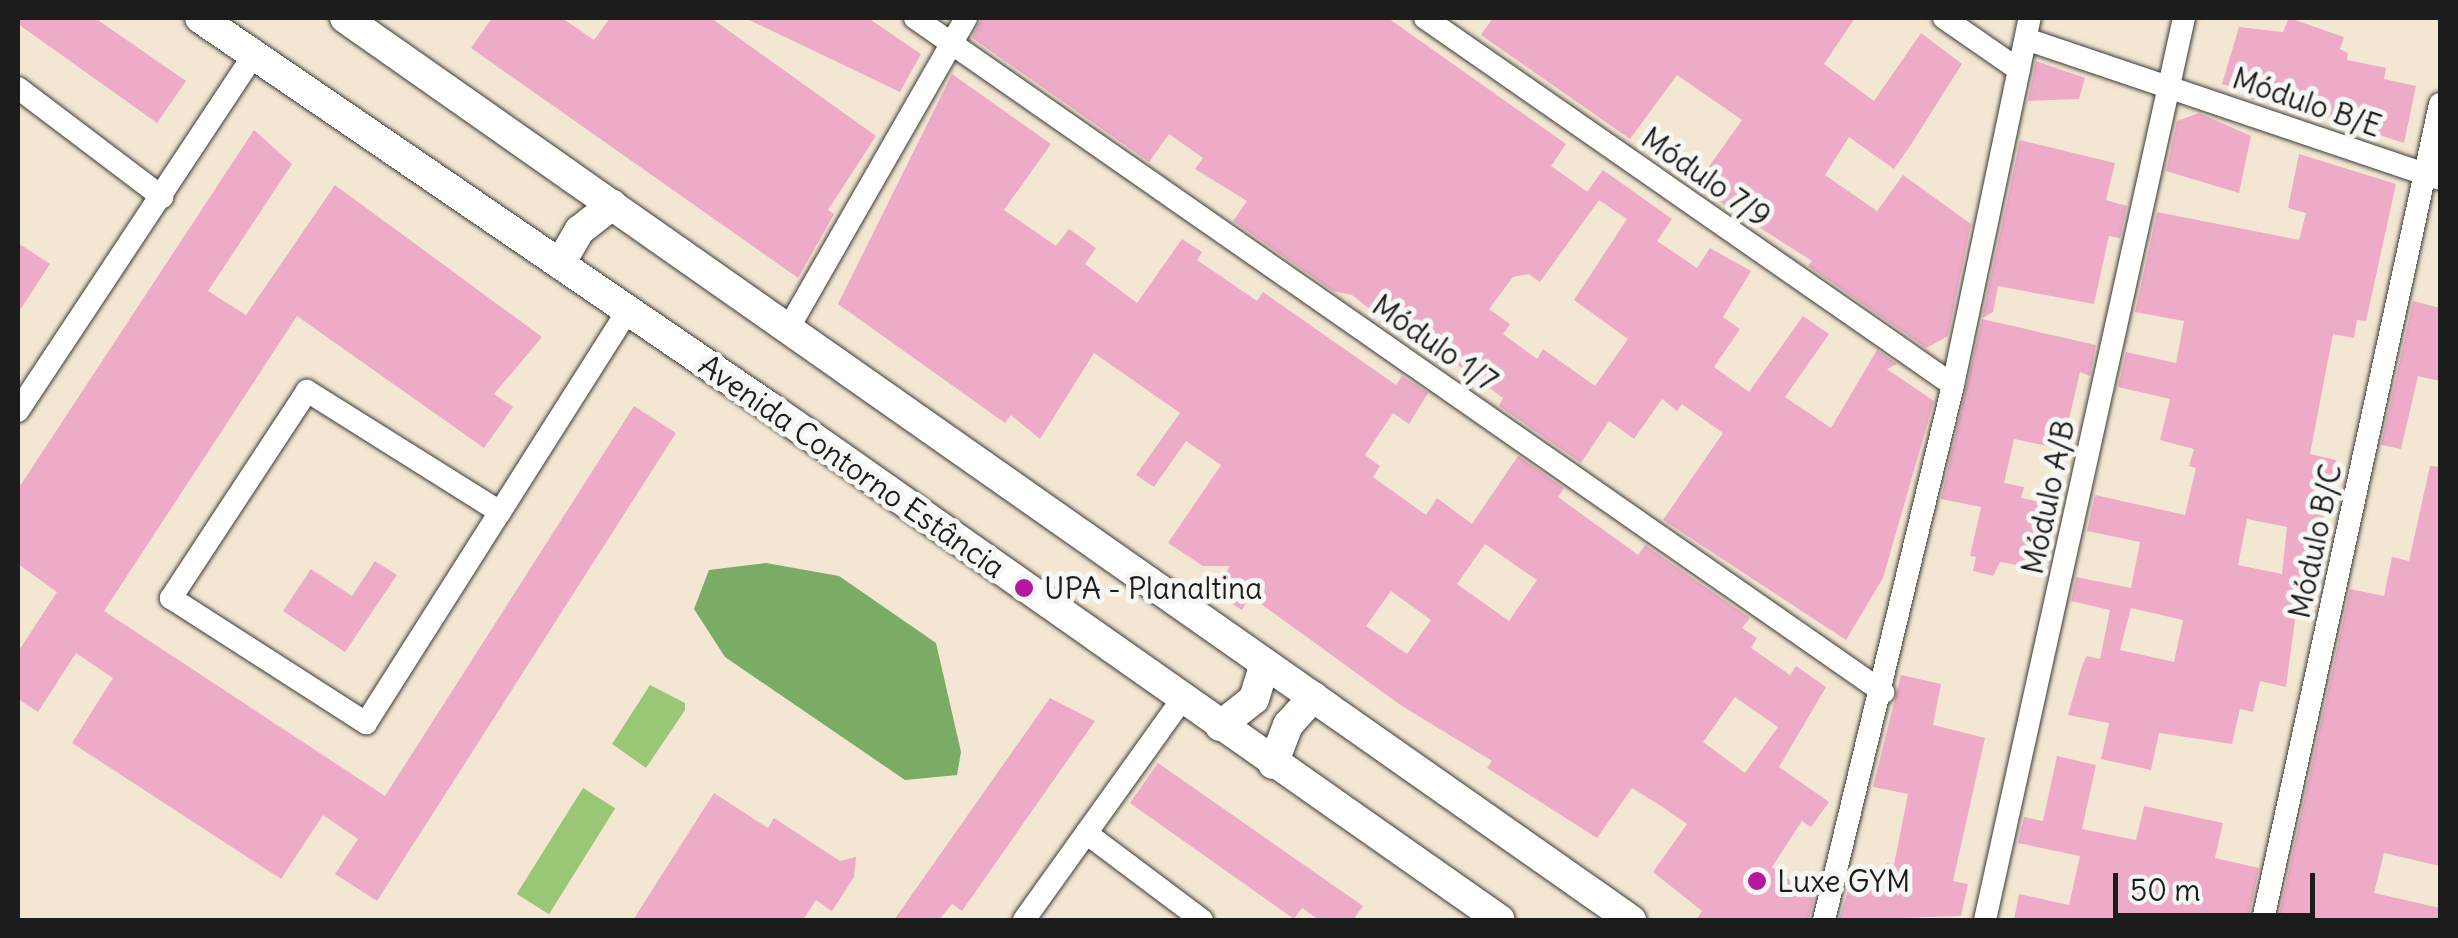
<!DOCTYPE html>
<html>
<head>
<meta charset="utf-8">
<style>
  body { margin:0 }
  #map { position:relative; width:2458px; height:938px; overflow:hidden; background:#f3e7d3; font-family:Delius,sans-serif }
  div>[style] { position:absolute }
  [style*='--x'] { left:calc(var(--x)*1px); top:calc(var(--y)*1px); width:calc(var(--w)*1px); rotate:calc(var(--a)*1deg) }
  .green>* { inset:0; background:#99c775; transform-origin:0 0 }
  .forest>* { inset:0; background:#7aac66 }
  .building>* { inset:0; background:#edabc8 }
  .roads { filter:drop-shadow(0 0 2px #3c3a37) drop-shadow(0 0 2px #3c3a37) }
  .minor>* { height:22px; margin:-11px; padding:0 11px; transform-origin:11px; border-radius:11px; background:#fff }
  .tertiary>* { height:30px; margin:-15px; padding:0 15px; transform-origin:15px; border-radius:15px; background:#fff }
  .dots>* { width:28px; height:28px; translate:-50% -50%; box-sizing:border-box; border:5px solid #f6f6f2; border-radius:50% }
  span { translate:-50% -50%; white-space:nowrap; text-align:center; line-height:1.15; -webkit-text-stroke:10px #f6f6f2; paint-order:stroke }
  .street-label { font-size:30px; color:#1c1c1c }
  .poi-label { font-size:30px; color:#1c1c1c }
  .left { translate:0 -50%; text-align:left }
  .frame { position:absolute; inset:0; border:20px solid #1c1c1c; pointer-events:none }
  .scale { position:absolute; left:2113px; top:873px; width:202px; height:45px; box-sizing:border-box; border:5px solid #1c1c1c; border-top:0; padding-left:12px; font-size:30px; line-height:35px; white-space:nowrap; color:#1c1c1c; -webkit-text-stroke:8px #f6f6f2; paint-order:stroke }
</style>
</head>
<body>
<div id="map">
  <div class="green">
    <i style="clip-path:polygon(650px 685px,685px 703px,685px 710px,646px 768px,612px 744px)"></i>
    <i style="left:583px;top:788px;width:38px;height:125px;rotate:32deg"></i>
  </div>
  <div class="forest">
    <i style="clip-path:polygon(766px 563px,839px 576px,936px 643px,961px 752px,957px 775px,905px 780px,725px 657px,694px 609px,709px 570px)"></i>
  </div>
  <div class="building">
    <i style="clip-path:polygon(18px 18px,95px 18px,186px 81px,157px 123px,18px 24px)"></i>
    <i style="clip-path:polygon(492px 18px,562px 18px,594px 40px,610px 18px,711px 18px,876px 136px,828px 210px,834px 214px,798px 278px,471px 48px)"></i>
    <i style="clip-path:polygon(745px 18px,868px 18px,921px 54px,900px 92px)"></i>
    <i style="clip-path:polygon(981px 18px,1388px 18px,1566px 144px,1551px 166px,1599px 200px,1540px 282px,1529px 274px,1513px 277px,1489px 309px,1510px 324px,1503px 334px,1537px 359px,1543px 349px,1595px 386px,1628px 339px,1574px 300px,1627px 219px,1587px 192px,1603px 170px,1672px 219px,1657px 241px,1697px 268px,1710px 248px,1751px 271px,1723px 317px,1740px 329px,1714px 367px,1749px 392px,1803px 316px,1829px 334px,1785px 397px,1831px 428px,1877px 350px,1897px 364px,1887px 369px,1934px 401px,1883px 578px,1846px 640px,1663px 520px,1723px 433px,1682px 404px,1677px 411px,1662px 399px,1634px 439px,1609px 421px,1581px 463px,1499px 406px,1503px 398px,1454px 362px,1447px 370px,1352px 295px,1333px 291px,1233px 221px,1247px 201px,1195px 169px,1203px 158px,1169px 134px,1149px 162px,972px 38px)"></i>
    <i style="clip-path:polygon(1493px 18px,1855px 18px,1824px 64px,1874px 101px,1921px 33px,1962px 64px,1910px 146px,1894px 169px,1849px 137px,1825px 175px,1877px 211px,1903px 175px,1971px 224px,1948px 336px,1926px 348px,1808px 266px,1812px 261px,1695px 186px,1742px 120px,1677px 75px,1630px 139px,1481px 35px)"></i>
    <i style="clip-path:polygon(2289px 18px,2344px 37px,2340px 49px,2348px 53px,2347px 60px,2386px 68px,2384px 79px,2416px 86px,2404px 143px,2256px 95px,2254px 100px,2246px 98px,2254px 95px,2222px 84px,2239px 27px,2283px 32px)"></i>
    <i style="clip-path:polygon(2036px 61px,2085px 78px,2079px 99px,2028px 101px)"></i>
    <i style="clip-path:polygon(evenodd,952px 74px,1051px 144px,1004px 210px,1056px 246px,1069px 229px,1096px 248px,1085px 264px,1137px 303px,1182px 239px,1202px 252px,1197px 260px,1257px 301px,1263px 292px,1396px 385px,1402px 376px,1428px 393px,1409px 424px,1393px 413px,1365px 455px,1380px 466px,1373px 477px,1426px 515px,1437px 498px,1472px 524px,1518px 456px,1564px 488px,1558px 497px,1638px 555px,1645px 545px,1750px 618px,1742px 628px,1757px 638px,1751px 648px,1790px 675px,1796px 666px,1826px 687px,1779px 767px,1829px 802px,1811px 827px,1802px 821px,1772px 867px,1814px 897px,1809px 920px,1696px 920px,1702px 911px,1653px 872px,1687px 824px,1661px 806px,1632px 788px,1597px 838px,1487px 768px,1492px 761px,1402px 706px,1250px 596px,1242px 610px,1213px 592px,1230px 566px,1203px 566px,1168px 543px,1221px 465px,1186px 441px,1154px 487px,1136px 475px,1180px 413px,1094px 353px,1040px 439px,1011px 415px,1005px 423px,838px 304px,952px 74px,1485px 544px,1537px 580px,1509px 621px,1457px 584px,1485px 544px,952px 74px,1391px 591px,1431px 620px,1407px 654px,1366px 626px,1391px 591px,952px 74px,1735px 697px,1778px 727px,1745px 773px,1703px 742px,1735px 697px)"></i>
    <i style="clip-path:polygon(2199px 113px,2251px 136px,2239px 193px,2166px 171px,2177px 121px)"></i>
    <i style="clip-path:polygon(254px 130px,292px 164px,208px 291px,246px 315px,335px 185px,542px 337px,494px 394px,513px 407px,484px 448px,297px 316px,104px 611px,385px 796px,634px 406px,676px 433px,377px 901px,335px 874px,358px 839px,323px 815px,281px 879px,72px 743px,113px 678px,76px 653px,38px 712px,18px 699px,18px 652px,57px 592px,18px 564px,18px 489px)"></i>
    <i style="clip-path:polygon(2020px 140px,2115px 163px,2106px 200px,2127px 206px,2120px 238px,2109px 236px,2094px 304px,1998px 286px,1993px 312px,1982px 318px)"></i>
    <i style="clip-path:polygon(evenodd,2299px 154px,2396px 184px,2366px 321px,2357px 320px,2354px 338px,2333px 334px,2310px 454px,2336px 460px,2310px 578px,2301px 575px,2286px 687px,2260px 681px,2253px 712px,2240px 709px,2232px 744px,2159px 733px,2151px 770px,2101px 759px,2109px 723px,2068px 715px,2083px 663px,2087px 656px,2100px 659px,2110px 610px,2071px 601px,2076px 577px,2131px 588px,2140px 542px,2087px 531px,2095px 495px,2185px 515px,2196px 468px,2189px 466px,2194px 449px,2160px 440px,2170px 399px,2118px 387px,2126px 352px,2176px 363px,2184px 321px,2135px 312px,2157px 212px,2299px 240px,2306px 213px,2288px 208px,2299px 154px,2247px 519px,2287px 527px,2282px 574px,2238px 565px,2247px 519px,2299px 154px,2131px 608px,2183px 620px,2174px 662px,2120px 650px,2131px 608px)"></i>
    <i style="clip-path:polygon(18px 243px,50px 264px,18px 313px)"></i>
    <i style="clip-path:polygon(2413px 301px,2440px 308px,2440px 381px,2418px 376px,2401px 449px,2381px 445px)"></i>
    <i style="clip-path:polygon(1982px 319px,2096px 345px,2090px 376px,2080px 372px,2062px 449px,2014px 439px,2004px 483px,2024px 487px,2021px 498px,2041px 502px,2041px 511px,2029px 567px,2000px 562px,1993px 576px,1973px 571px,1976px 557px,1970px 556px,1981px 507px,1941px 499px)"></i>
    <i style="clip-path:polygon(2430px 466px,2440px 467px,2440px 866px,2384px 853px,2374px 893px,2440px 908px,2440px 920px,2278px 920px,2350px 589px,2384px 596px,2392px 557px,2409px 561px)"></i>
    <i style="clip-path:polygon(375px 561px,397px 575px,345px 652px,283px 611px,311px 569px,352px 596px)"></i>
    <i style="clip-path:polygon(1901px 675px,1941px 684px,1933px 725px,1985px 738px,1953px 881px,1968px 884px,1961px 916px,1839px 920px,1855px 867px,1884px 874px,1887px 863px,1894px 865px,1908px 794px,1873px 787px)"></i>
    <i style="clip-path:polygon(1050px 698px,1095px 721px,962px 911px,952px 904px,939px 920px,894px 920px)"></i>
    <i style="clip-path:polygon(2057px 756px,2096px 765px,2082px 829px,2136px 840px,2144px 806px,2223px 823px,2215px 858px,2259px 868px,2248px 920px,2014px 920px,2019px 894px,2069px 905px,2080px 856px,2018px 843px,2024px 817px,2043px 821px)"></i>
    <i style="clip-path:polygon(1158px 763px,1363px 906px,1353px 920px,1319px 920px,1302px 908px,1294px 919px,1130px 803px)"></i>
    <i style="clip-path:polygon(714px 793px,768px 828px,774px 818px,840px 861px,856px 857px,854px 877px,832px 911px,816px 900px,803px 920px,633px 920px)"></i>
  </div>
  <div class="roads">
    <div class="minor">
      <i style="--x:915;--y:18;--w:1180;--a:34.85"></i>
      <i style="--x:1425;--y:18;--w:643;--a:34.8"></i>
      <i style="--x:1944;--y:18;--w:91;--a:34.7"></i>
      <i style="--x:2026;--y:39;--w:434;--a:18.7"></i>
      <i style="--x:18;--y:88;--w:181;--a:37.1"></i>
      <i style="--x:788;--y:329;--w:358;--a:-60.2"></i>
      <i style="--x:18;--y:411;--w:427;--a:-56.5"></i>
      <i style="--x:500;--y:512;--w:228;--a:-147.9"></i>
      <i style="--x:307;--y:391;--w:248;--a:123.3"></i>
      <i style="--x:171;--y:598;--w:232;--a:32.7"></i>
      <i style="--x:366;--y:723;--w:250;--a:-57.6"></i>
      <i style="--x:500;--y:512;--w:239;--a:-57.6"></i>
      <i style="--x:1086;--y:833;--w:145;--a:36.9"></i>
      <i style="--x:1024;--y:920;--w:272;--a:-54.4"></i>
      <i style="--x:1824;--y:920;--w:550;--a:-76.44"></i>
      <i style="--x:1953;--y:385;--w:375;--a:-78.2"></i>
      <i style="--x:1985;--y:920;--w:924;--a:-77.56"></i>
      <i style="--x:2263;--y:920;--w:835;--a:-77.76"></i>
    </div>
    <div class="tertiary">
      <i style="--x:200;--y:18;--w:688;--a:34.34"></i>
      <i style="--x:768;--y:406;--w:894;--a:35.08"></i>
      <i style="--x:345;--y:18;--w:1571;--a:35.05"></i>
      <i style="--x:560;--y:264;--w:39;--a:-60"></i>
      <i style="--x:580;--y:230;--w:41;--a:-38"></i>
      <i style="--x:1220;--y:726;--w:43;--a:-38.5"></i>
      <i style="--x:1254;--y:699;--w:37;--a:-73"></i>
      <i style="--x:1273;--y:764;--w:42;--a:-69"></i>
      <i style="--x:1288;--y:725;--w:38;--a:-48"></i>
    </div>
  </div>
  <div class="dots">
    <i style="left:1024px;top:588px;background:#b5179e"></i>
    <i style="left:1757px;top:881px;background:#b5179e"></i>
  </div>
  <div class="street-label">
    <span style="left:2307px;top:102px;rotate:19deg">Módulo B/E</span>
    <span style="left:1706px;top:177px;rotate:35deg">Módulo 7/9</span>
    <span style="left:1435px;top:343px;rotate:35deg">Módulo 1/7</span>
    <span style="left:852px;top:466px;rotate:35deg">Avenida Contorno Estância</span>
    <span style="left:2048px;top:497px;rotate:-78deg">Módulo A/B</span>
    <span style="left:2315px;top:541px;rotate:-78deg">Módulo B/C</span>
  </div>
  <div class="poi-label">
    <span class="left" style="left:1044px;top:588px">UPA - Planaltina</span>
    <span class="left" style="left:1777px;top:881px">Luxe GYM</span>
  </div>
  <div class="frame"></div>
  <div class="scale">50 m</div>
</div>
</body>
</html>
